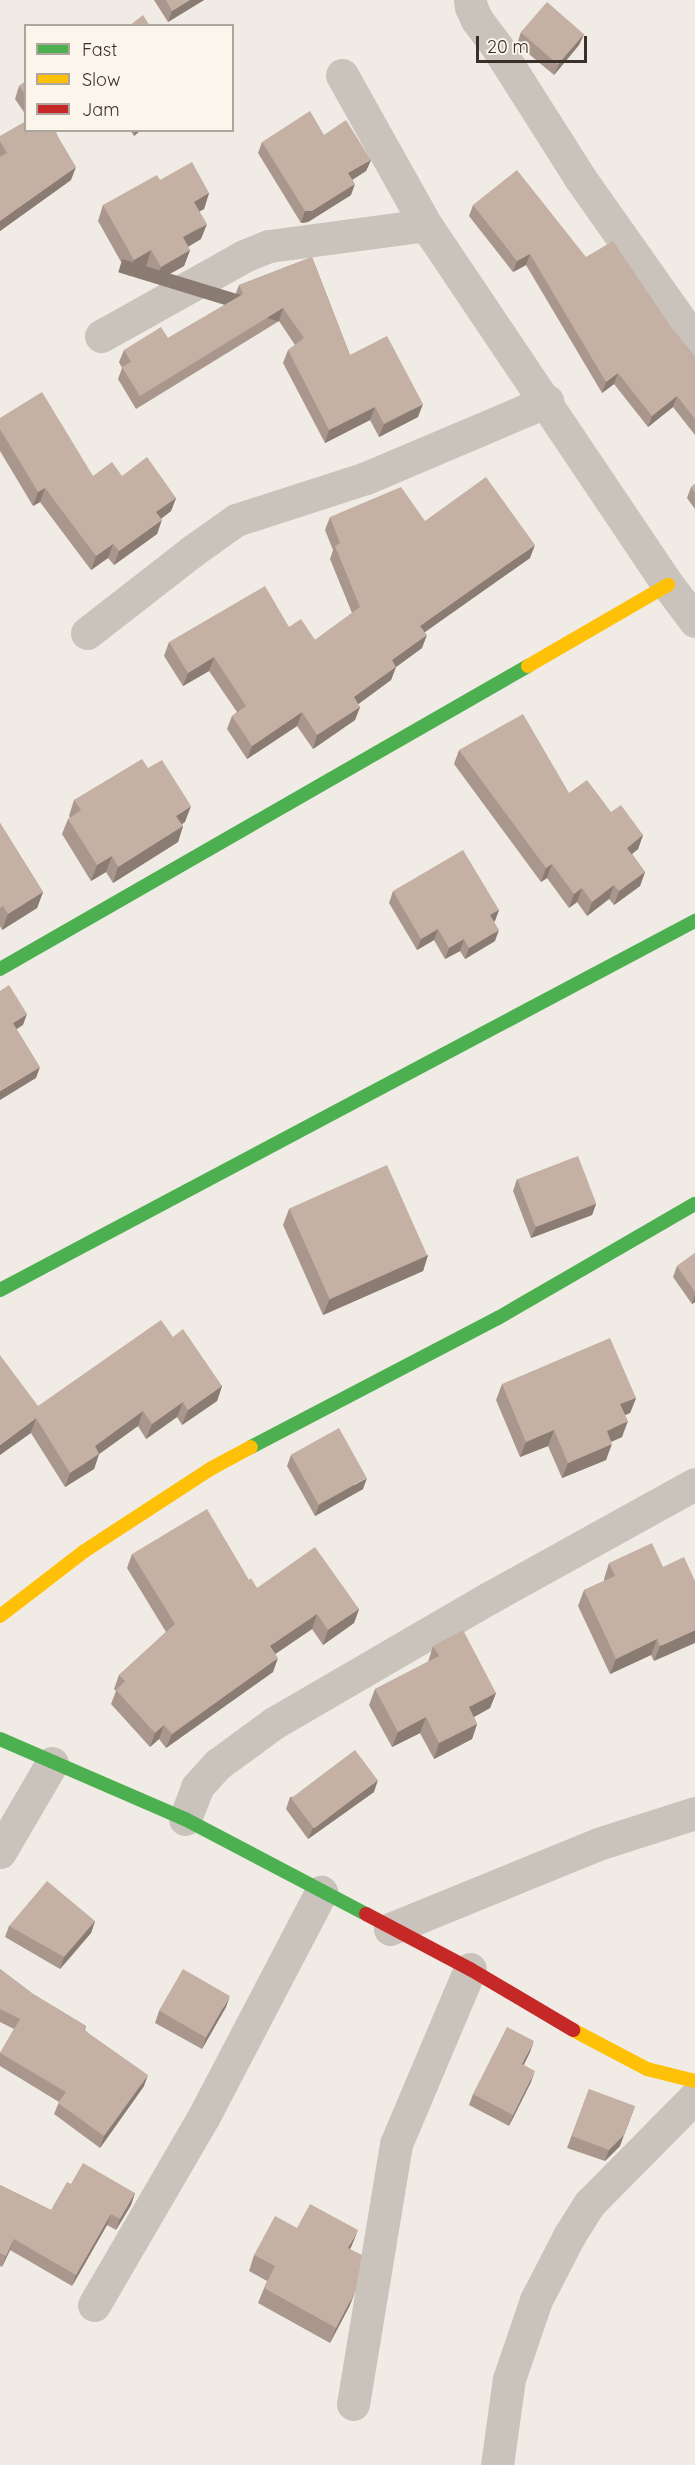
<!DOCTYPE html>
<html>
<head>
<meta charset="utf-8">
<style>
  body { margin:0 }
  #map { position:relative; width:695px; height:2465px; overflow:hidden; background:#f0ebe4; font-family:Quicksand,sans-serif }
  div>[style] { position:absolute }
  [style*='--x'] { left:calc(var(--x)*1px); top:calc(var(--y)*1px); width:calc(var(--w)*1px); rotate:calc(var(--a)*1deg) }
  .street>* { height:33px; margin:-16.5px; padding:0 16.5px; transform-origin:16.5px; border-radius:16.5px; background:#c9c3bc }
  .fast>* { height:14px; margin:-7px; padding:0 7px; transform-origin:7px; border-radius:7px; background:#4caf50 }
  .slow>* { height:14px; margin:-7px; padding:0 7px; transform-origin:7px; border-radius:7px; background:#ffc107 }
  .jam>* { height:14px; margin:-7px; padding:0 7px; transform-origin:7px; border-radius:7px; background:#c62828 }
  .wall>* { inset:0; background:#a9978d }
  .shaded-wall>* { inset:0; background:#8a7b73; transform-origin:0 0 }
  .building>* { inset:0; background:#c5b0a4; transform-origin:0 0 }
  span { translate:-50% -50%; white-space:nowrap; text-align:center; line-height:1.15; -webkit-text-stroke:6px #fbf5ec; paint-order:stroke }
  .legend { position:absolute; left:24px; top:24px; width:210px; height:108px; box-sizing:border-box; background:#fbf5ec; border:2px solid #aea69e; margin:0; padding:8px 10px; list-style:none; font-size:18px; color:#3b3029 }
  .legend li { display:flex; align-items:center; gap:12px; height:30px }
  .legend b { width:30px; border:2px solid #aea69e }
  .scale { position:absolute; left:476px; top:36px; width:111px; height:27px; box-sizing:border-box; border:3px solid #3b3029; border-top:0; padding-left:8px; font-size:18px; line-height:21px; white-space:nowrap; color:#3b3029; -webkit-text-stroke:4px #fbf5ec; paint-order:stroke }
</style>
</head>
<body>
<div id="map">
  <div class="street">
    <i style="--x:470;--y:0;--w:7;--a:82"></i>
    <i style="--x:471;--y:7;--w:14;--a:65"></i>
    <i style="--x:477;--y:20;--w:34;--a:53"></i>
    <i style="--x:497;--y:47;--w:155;--a:57.6"></i>
    <i style="--x:580;--y:178;--w:199;--a:54.8"></i>
    <i style="--x:342;--y:75;--w:172;--a:60.8"></i>
    <i style="--x:426;--y:225;--w:434;--a:56.1"></i>
    <i style="--x:668;--y:585;--w:45;--a:53.1"></i>
    <i style="--x:101;--y:336;--w:164;--a:-29.2"></i>
    <i style="--x:244;--y:256;--w:27;--a:-22"></i>
    <i style="--x:269;--y:246;--w:158;--a:-7.6"></i>
    <i style="--x:87;--y:633;--w:132;--a:-37.9"></i>
    <i style="--x:191;--y:552;--w:55;--a:-35.4"></i>
    <i style="--x:236;--y:520;--w:137;--a:-17.9"></i>
    <i style="--x:366;--y:478;--w:197;--a:-23"></i>
    <i style="--x:185;--y:1819;--w:34;--a:-69"></i>
    <i style="--x:197;--y:1787;--w:31;--a:-48"></i>
    <i style="--x:218;--y:1764;--w:69;--a:-36.2"></i>
    <i style="--x:274;--y:1723;--w:249;--a:-30.2"></i>
    <i style="--x:489;--y:1598;--w:235;--a:-29"></i>
    <i style="--x:0;--y:1852;--w:103;--a:-59.7"></i>
    <i style="--x:390;--y:1929;--w:225;--a:-22.2"></i>
    <i style="--x:598;--y:1844;--w:102;--a:-17.7"></i>
    <i style="--x:94;--y:2305;--w:219;--a:-59.8"></i>
    <i style="--x:204;--y:2116;--w:253;--a:-62.4"></i>
    <i style="--x:353;--y:2404;--w:264;--a:-80.6"></i>
    <i style="--x:396;--y:2144;--w:190;--a:-67.1"></i>
    <i style="--x:497;--y:2465;--w:87;--a:-82.1"></i>
    <i style="--x:509;--y:2379;--w:83;--a:-71.1"></i>
    <i style="--x:536;--y:2300;--w:72;--a:-62.7"></i>
    <i style="--x:569;--y:2236;--w:39;--a:-58"></i>
    <i style="--x:590;--y:2203;--w:149;--a:-45.3"></i>
  </div>
  <div class="fast">
    <i style="--x:0;--y:969;--w:609;--a:-29.85"></i>
    <i style="--x:0;--y:1290;--w:787;--a:-27.97"></i>
    <i style="--x:251;--y:1447;--w:279;--a:-27.6"></i>
    <i style="--x:498;--y:1318;--w:228;--a:-30.1"></i>
    <i style="--x:0;--y:1739;--w:202;--a:23.4"></i>
    <i style="--x:185;--y:1819;--w:204;--a:27.7"></i>
  </div>
  <div class="slow">
    <i style="--x:528;--y:666;--w:162;--a:-30.1"></i>
    <i style="--x:0;--y:1616;--w:105;--a:-37.6"></i>
    <i style="--x:83;--y:1552;--w:154;--a:-33.1"></i>
    <i style="--x:212;--y:1468;--w:44;--a:-28.3"></i>
    <i style="--x:573;--y:2030;--w:84;--a:27.8"></i>
    <i style="--x:647;--y:2069;--w:49;--a:14"></i>
  </div>
  <div class="jam">
    <i style="--x:366;--y:1914;--w:118;--a:27.9"></i>
    <i style="--x:470;--y:1969;--w:120;--a:30.6"></i>
  </div>
  <div class="wall">
    <i style="clip-path:polygon(154px 0,204px 0,168px 22px)"></i>
    <i style="clip-path:polygon(521px 32px,584px 34px,579px 45px,554px 75px,517px 44px)"></i>
    <i style="clip-path:polygon(26px 81px,26px 115px,15px 99px,19px 86px)"></i>
    <i style="clip-path:polygon(26px 130px,58px 130px,56px 132px,71px 180px,0 231px,0 136px)"></i>
    <i style="clip-path:polygon(130px 130px,141px 130px,134px 136px)"></i>
    <i style="clip-path:polygon(324px 135px,371px 160px,366px 171px,352px 180px,351px 195px,308px 222px,301px 223px,258px 153px,262px 142px)"></i>
    <i style="clip-path:polygon(160px 180px,209px 193px,204px 209px,200px 211px,201px 239px,188px 247px,190px 250px,184px 266px,155px 282px,146px 266px,129px 276px,98px 221px,103px 205px)"></i>
    <i style="clip-path:polygon(473px 205px,586px 257px,673px 330px,695px 357px,695px 435px,673px 407px,648px 427px,614px 384px,602px 393px,526px 265px,513px 272px,469px 216px)"></i>
    <i style="clip-path:polygon(312px 257px,350px 355px,418px 417px,379px 437px,370px 420px,325px 443px,283px 363px,288px 350px,295px 345px,279px 321px,136px 409px,118px 379px,122px 368px,119px 362px,124px 350px,168px 338px,235px 299px,234px 298px,239px 285px)"></i>
    <i style="clip-path:polygon(0 418px,93px 476px,176px 498px,171px 511px,161px 519px,157px 534px,114px 565px,108px 558px,91px 570px,40px 502px,33px 506px,0 451px)"></i>
    <i style="clip-path:polygon(695px 484px,695px 509px,687px 498px,691px 487px)"></i>
    <i style="clip-path:polygon(330px 517px,425px 521px,530px 558px,425px 632px,422px 648px,396px 667px,391px 680px,358px 704px,360px 707px,355px 720px,313px 749px,297px 726px,247px 759px,227px 729px,232px 716px,237px 712px,209px 671px,183px 686px,164px 656px,169px 642px,289px 627px,315px 640px,352px 613px,330px 559px,333px 550px,325px 530px)"></i>
    <i style="clip-path:polygon(459px 750px,569px 793px,611px 812px,643px 835px,638px 849px,632px 854px,645px 872px,640px 886px,614px 905px,609px 899px,587px 916px,577px 902px,569px 908px,547px 878px,541px 882px,454px 764px)"></i>
    <i style="clip-path:polygon(148px 768px,185px 822px,182px 824px,183px 826px,178px 842px,113px 883px,106px 872px,91px 881px,62px 834px,68px 819px,70px 818px,69px 816px,74px 800px)"></i>
    <i style="clip-path:polygon(0 823px,43px 892px,37px 908px,2px 930px,0 926px)"></i>
    <i style="clip-path:polygon(393px 891px,499px 910px,494px 922px,495px 941px,465px 959px,460px 951px,445px 959px,434px 940px,417px 950px,389px 903px)"></i>
    <i style="clip-path:polygon(517px 1179px,596px 1204px,592px 1215px,531px 1238px,513px 1191px)"></i>
    <i style="clip-path:polygon(289px 1209px,428px 1255px,423px 1271px,323px 1315px,283px 1225px)"></i>
    <i style="clip-path:polygon(695px 1253px,695px 1302px,692px 1304px,673px 1277px,677px 1266px)"></i>
    <i style="clip-path:polygon(173px 1337px,222px 1386px,217px 1401px,182px 1425px,177px 1417px,146px 1439px,138px 1426px,99px 1454px,94px 1469px,65px 1487px,31px 1433px,38px 1406px)"></i>
    <i style="clip-path:polygon(502px 1384px,636px 1398px,630px 1413px,625px 1415px,622px 1437px,611px 1442px,606px 1460px,562px 1478px,548px 1446px,520px 1457px,496px 1400px)"></i>
    <i style="clip-path:polygon(291px 1455px,363px 1489px,315px 1516px,287px 1466px)"></i>
    <i style="clip-path:polygon(132px 1554px,249px 1580px,257px 1588px,359px 1609px,354px 1623px,323px 1645px,312px 1629px,275px 1654px,273px 1672px,166px 1748px,159px 1739px,150px 1747px,111px 1704px,116px 1691px,114px 1689px,119px 1675px,166px 1632px,127px 1568px)"></i>
    <i style="clip-path:polygon(609px 1563px,663px 1567px,695px 1581px,654px 1661px,651px 1655px,610px 1674px,578px 1606px,584px 1590px,604px 1581px,604px 1579px)"></i>
    <i style="clip-path:polygon(433px 1646px,496px 1693px,490px 1708px,474px 1717px,477px 1724px,472px 1739px,434px 1759px,420px 1733px,392px 1747px,369px 1705px,375px 1689px,428px 1662px)"></i>
    <i style="clip-path:polygon(374px 1792px,308px 1839px,286px 1809px,290px 1797px)"></i>
    <i style="clip-path:polygon(95px 1921px,91px 1933px,60px 1969px,5px 1937px,9px 1926px)"></i>
    <i style="clip-path:polygon(0 1969px,33px 1994px,86px 2026px,85px 2030px,144px 2086px,100px 2148px,54px 2114px,59px 2102px,0 2066px,0 2053px,14px 2029px,0 2022px)"></i>
    <i style="clip-path:polygon(226px 2007px,202px 2049px,155px 2023px,159px 2011px)"></i>
    <i style="clip-path:polygon(530px 2052px,524px 2065px,531px 2082px,509px 2126px,469px 2105px,473px 2094px)"></i>
    <i style="clip-path:polygon(589px 2089px,620px 2146px,605px 2161px,567px 2148px)"></i>
    <i style="clip-path:polygon(71px 2184px,135px 2193px,131px 2205px,116px 2230px,107px 2225px,72px 2286px,10px 2250px,2px 2267px,0 2266px,0 2185px,51px 2210px)"></i>
    <i style="clip-path:polygon(297px 2228px,352px 2245px,350px 2249px,350px 2305px,330px 2343px,258px 2303px,267px 2281px,249px 2271px,254px 2255px)"></i>
  </div>
  <div class="shaded-wall">
    <i style="clip-path:polygon(190px 0,204px 0,168px 22px,172px 11px)"></i>
    <i style="clip-path:polygon(584px 34px,579px 45px,554px 75px,559px 64px)"></i>
    <i style="clip-path:polygon(136px 130px,141px 130px,134px 136px)"></i>
    <i style="clip-path:polygon(371px 160px,366px 171px,344px 185px,348px 173px)"></i>
    <i style="clip-path:polygon(76px 167px,71px 180px,0 231px,0 221px)"></i>
    <i style="clip-path:polygon(355px 184px,351px 195px,308px 222px,301px 223px,305px 211px)"></i>
    <i style="clip-path:polygon(209px 193px,204px 209px,189px 217px,194px 202px)"></i>
    <i style="clip-path:polygon(207px 224px,201px 239px,177px 253px,183px 237px)"></i>
    <i style="clip-path:polygon(151px 250px,146px 266px,129px 276px,134px 260px)"></i>
    <i style="clip-path:polygon(190px 250px,184px 266px,155px 282px,161px 267px)"></i>
    <i style="clip-path:polygon(530px 254px,526px 265px,513px 272px,517px 261px)"></i>
    <i style="left:283px;top:308px;width:14px;height:168px;rotate:107deg"></i>
    <i style="clip-path:polygon(618px 373px,614px 384px,602px 393px,606px 382px)"></i>
    <i style="clip-path:polygon(677px 396px,673px 407px,648px 427px,652px 416px)"></i>
    <i style="clip-path:polygon(423px 404px,418px 417px,379px 437px,384px 424px)"></i>
    <i style="clip-path:polygon(375px 407px,370px 420px,325px 443px,329px 430px)"></i>
    <i style="clip-path:polygon(45px 488px,40px 502px,33px 506px,38px 492px)"></i>
    <i style="clip-path:polygon(176px 498px,171px 511px,151px 526px,156px 512px)"></i>
    <i style="clip-path:polygon(162px 520px,157px 534px,114px 565px,119px 551px)"></i>
    <i style="clip-path:polygon(113px 544px,108px 558px,91px 570px,96px 556px)"></i>
    <i style="clip-path:polygon(535px 545px,530px 558px,415px 639px,420px 626px)"></i>
    <i style="clip-path:polygon(427px 635px,422px 648px,396px 667px,391px 680px,349px 711px,354px 697px,392px 660px)"></i>
    <i style="clip-path:polygon(214px 657px,209px 671px,183px 686px,188px 673px)"></i>
    <i style="clip-path:polygon(360px 707px,355px 720px,313px 749px,317px 735px)"></i>
    <i style="clip-path:polygon(302px 712px,297px 726px,247px 759px,252px 746px)"></i>
    <i style="clip-path:polygon(191px 806px,185px 822px,171px 831px,176px 816px)"></i>
    <i style="clip-path:polygon(183px 826px,178px 842px,113px 883px,118px 867px)"></i>
    <i style="clip-path:polygon(643px 835px,638px 849px,622px 862px,627px 848px)"></i>
    <i style="clip-path:polygon(112px 856px,106px 872px,91px 881px,97px 865px)"></i>
    <i style="clip-path:polygon(552px 864px,547px 878px,541px 882px,546px 868px)"></i>
    <i style="clip-path:polygon(645px 872px,640px 886px,614px 905px,619px 891px)"></i>
    <i style="clip-path:polygon(614px 885px,609px 899px,587px 916px,592px 902px)"></i>
    <i style="clip-path:polygon(582px 888px,577px 902px,569px 908px,574px 894px)"></i>
    <i style="clip-path:polygon(43px 892px,37px 908px,2px 930px,8px 914px)"></i>
    <i style="clip-path:polygon(499px 910px,495px 921px,486px 927px,490px 915px)"></i>
    <i style="clip-path:polygon(438px 929px,434px 940px,417px 950px,421px 939px)"></i>
    <i style="clip-path:polygon(499px 930px,495px 941px,465px 959px,469px 948px)"></i>
    <i style="clip-path:polygon(464px 939px,460px 951px,445px 959px,449px 948px)"></i>
    <i style="clip-path:polygon(27px 1014px,23px 1025px,9px 1034px,13px 1023px)"></i>
    <i style="clip-path:polygon(40px 1067px,36px 1078px,0 1100px,0 1091px)"></i>
    <i style="clip-path:polygon(596px 1204px,592px 1215px,531px 1238px,536px 1227px)"></i>
    <i style="clip-path:polygon(428px 1255px,423px 1271px,323px 1315px,329px 1300px)"></i>
    <i style="clip-path:polygon(695px 1295px,695px 1302px,692px 1304px)"></i>
    <i style="clip-path:polygon(222px 1386px,217px 1401px,182px 1425px,188px 1410px)"></i>
    <i style="clip-path:polygon(636px 1398px,630px 1413px,615px 1419px,620px 1404px)"></i>
    <i style="clip-path:polygon(183px 1402px,177px 1417px,146px 1439px,152px 1424px)"></i>
    <i style="clip-path:polygon(143px 1411px,138px 1426px,95px 1457px,99px 1454px,94px 1469px,65px 1487px,70px 1473px,95px 1446px)"></i>
    <i style="clip-path:polygon(36px 1418px,31px 1433px,0 1455px,0 1445px)"></i>
    <i style="clip-path:polygon(628px 1421px,622px 1437px,601px 1446px,607px 1431px)"></i>
    <i style="clip-path:polygon(554px 1430px,548px 1446px,520px 1457px,526px 1442px)"></i>
    <i style="clip-path:polygon(612px 1444px,606px 1460px,562px 1478px,568px 1463px)"></i>
    <i style="clip-path:polygon(367px 1478px,363px 1489px,315px 1516px,319px 1505px)"></i>
    <i style="clip-path:polygon(359px 1609px,354px 1623px,323px 1645px,328px 1630px)"></i>
    <i style="clip-path:polygon(317px 1614px,312px 1629px,265px 1661px,270px 1646px)"></i>
    <i style="clip-path:polygon(695px 1630px,695px 1643px,654px 1661px,660px 1646px)"></i>
    <i style="clip-path:polygon(657px 1639px,651px 1655px,610px 1674px,616px 1659px)"></i>
    <i style="clip-path:polygon(278px 1658px,273px 1672px,166px 1748px,172px 1734px)"></i>
    <i style="clip-path:polygon(496px 1693px,490px 1708px,463px 1723px,469px 1707px)"></i>
    <i style="clip-path:polygon(426px 1717px,420px 1733px,392px 1747px,398px 1732px)"></i>
    <i style="clip-path:polygon(477px 1724px,472px 1739px,434px 1759px,439px 1743px)"></i>
    <i style="clip-path:polygon(164px 1725px,159px 1739px,150px 1747px,155px 1733px)"></i>
    <i style="clip-path:polygon(378px 1780px,374px 1792px,308px 1839px,313px 1828px)"></i>
    <i style="clip-path:polygon(95px 1921px,91px 1933px,60px 1969px,64px 1957px)"></i>
    <i style="clip-path:polygon(230px 1996px,226px 2007px,202px 2049px,206px 2038px)"></i>
    <i style="clip-path:polygon(534px 2041px,530px 2052px,518px 2075px,522px 2064px)"></i>
    <i style="clip-path:polygon(535px 2071px,531px 2082px,509px 2126px,513px 2115px)"></i>
    <i style="clip-path:polygon(148px 2075px,144px 2086px,100px 2148px,104px 2136px)"></i>
    <i style="clip-path:polygon(635px 2106px,620px 2146px,605px 2161px,609px 2150px)"></i>
    <i style="clip-path:polygon(135px 2193px,131px 2205px,116px 2230px,120px 2219px)"></i>
    <i style="clip-path:polygon(111px 2214px,107px 2225px,72px 2286px,76px 2275px)"></i>
    <i style="clip-path:polygon(358px 2230px,352px 2245px,342px 2263px,348px 2248px)"></i>
    <i style="clip-path:polygon(14px 2239px,10px 2250px,2px 2267px,6px 2256px)"></i>
    <i style="clip-path:polygon(356px 2290px,350px 2305px,330px 2343px,336px 2328px)"></i>
  </div>
  <div class="building">
    <i style="clip-path:polygon(166px 0,190px 0,172px 11px)"></i>
    <i style="left:547px;top:2px;width:49px;height:40px;rotate:41deg"></i>
    <i style="clip-path:polygon(143px 15px,150px 26px,129px 26px)"></i>
    <i style="clip-path:polygon(26px 81px,26px 95px,19px 86px)"></i>
    <i style="clip-path:polygon(310px 111px,324px 135px,346px 120px,371px 160px,348px 173px,355px 184px,312px 211px,305px 211px,262px 142px)"></i>
    <i style="clip-path:polygon(26px 121px,26px 130px,54px 130px,76px 167px,0 221px,0 157px,7px 153px,0 141px,0 136px)"></i>
    <i style="clip-path:polygon(192px 162px,209px 193px,194px 202px,207px 224px,183px 237px,190px 250px,161px 267px,151px 250px,134px 260px,103px 205px,157px 175px,160px 180px)"></i>
    <i style="clip-path:polygon(517px 170px,586px 257px,613px 241px,673px 330px,695px 357px,695px 419px,677px 396px,652px 416px,618px 373px,606px 382px,530px 254px,517px 261px,473px 205px)"></i>
    <i style="clip-path:polygon(312px 257px,350px 355px,387px 336px,423px 404px,384px 424px,375px 407px,329px 430px,288px 350px,304px 338px,283px 308px,140px 396px,122px 367px,131px 362px,124px 350px,161px 327px,168px 338px,243px 294px,239px 285px)"></i>
    <i style="clip-path:polygon(42px 392px,93px 476px,112px 462px,122px 476px,147px 457px,176px 498px,156px 512px,162px 520px,119px 551px,113px 544px,96px 556px,45px 488px,38px 492px,0 429px,0 418px)"></i>
    <i style="clip-path:polygon(486px 477px,535px 545px,420px 626px,427px 635px,392px 660px,396px 667px,354px 697px,360px 707px,317px 735px,302px 712px,252px 746px,232px 716px,246px 706px,214px 657px,188px 673px,169px 642px,265px 586px,289px 627px,301px 619px,315px 640px,360px 607px,335px 546px,340px 543px,330px 517px,401px 487px,425px 521px)"></i>
    <i style="clip-path:polygon(695px 484px,695px 493px,691px 487px)"></i>
    <i style="clip-path:polygon(523px 714px,569px 793px,587px 780px,611px 812px,621px 805px,643px 835px,627px 848px,645px 872px,619px 891px,614px 885px,592px 902px,582px 888px,574px 894px,552px 864px,546px 868px,459px 750px)"></i>
    <i style="clip-path:polygon(142px 759px,148px 768px,162px 760px,191px 806px,176px 816px,183px 826px,118px 867px,112px 856px,97px 865px,68px 819px,81px 810px,74px 800px)"></i>
    <i style="clip-path:polygon(0 823px,43px 892px,8px 914px,3px 906px,0 908px)"></i>
    <i style="clip-path:polygon(463px 850px,499px 910px,490px 915px,499px 930px,469px 948px,464px 939px,449px 948px,438px 929px,421px 939px,393px 891px)"></i>
    <i style="clip-path:polygon(9px 985px,27px 1014px,13px 1023px,40px 1067px,0 1091px,0 991px)"></i>
    <i style="left:578px;top:1156px;width:51px;height:65px;rotate:69deg"></i>
    <i style="left:387px;top:1165px;width:99px;height:107px;rotate:66deg"></i>
    <i style="clip-path:polygon(695px 1253px,695px 1292px,677px 1266px)"></i>
    <i style="clip-path:polygon(161px 1320px,173px 1337px,183px 1329px,222px 1386px,188px 1410px,183px 1402px,152px 1424px,143px 1411px,95px 1446px,99px 1454px,70px 1473px,36px 1418px,0 1445px,0 1355px,38px 1406px)"></i>
    <i style="clip-path:polygon(610px 1338px,636px 1398px,620px 1404px,628px 1421px,607px 1431px,612px 1444px,568px 1463px,554px 1430px,526px 1442px,502px 1384px)"></i>
    <i style="left:339px;top:1428px;width:57px;height:55px;rotate:61deg"></i>
    <i style="clip-path:polygon(207px 1509px,249px 1580px,251px 1578px,257px 1588px,315px 1547px,359px 1609px,328px 1630px,317px 1614px,270px 1646px,278px 1658px,172px 1734px,164px 1725px,155px 1733px,116px 1690px,125px 1681px,119px 1675px,175px 1624px,132px 1554px)"></i>
    <i style="clip-path:polygon(652px 1543px,663px 1567px,684px 1557px,695px 1581px,695px 1630px,660px 1646px,657px 1639px,616px 1659px,584px 1590px,615px 1576px,609px 1563px)"></i>
    <i style="clip-path:polygon(463px 1630px,496px 1693px,469px 1707px,477px 1724px,439px 1743px,426px 1717px,398px 1732px,375px 1689px,439px 1656px,433px 1646px)"></i>
    <i style="left:355px;top:1750px;width:38px;height:80px;rotate:53deg"></i>
    <i style="clip-path:polygon(47px 1881px,95px 1921px,64px 1957px,9px 1926px)"></i>
    <i style="clip-path:polygon(0 1969px,33px 1994px,86px 2026px,84px 2030px,148px 2075px,104px 2136px,58px 2103px,66px 2092px,0 2053px,20px 2019px,0 2009px)"></i>
    <i style="left:183px;top:1969px;width:54px;height:48px;rotate:30deg"></i>
    <i style="clip-path:polygon(507px 2027px,534px 2041px,522px 2064px,535px 2071px,513px 2115px,473px 2094px)"></i>
    <i style="clip-path:polygon(589px 2089px,635px 2106px,624px 2135px,609px 2150px,572px 2136px)"></i>
    <i style="clip-path:polygon(83px 2163px,135px 2193px,120px 2219px,111px 2214px,76px 2275px,14px 2239px,6px 2256px,0 2253px,0 2185px,51px 2210px,67px 2182px,71px 2184px)"></i>
    <i style="clip-path:polygon(310px 2204px,358px 2230px,348px 2248px,362px 2255px,356px 2290px,336px 2328px,264px 2288px,275px 2266px,254px 2255px,275px 2216px,297px 2228px)"></i>
  </div>
  <ul class="legend">
  <li><b style="height:8px;background:#4caf50"></b>Fast</li>
  <li><b style="height:8px;background:#ffc107"></b>Slow</li>
  <li><b style="height:8px;background:#c62828"></b>Jam</li>
  </ul>
  <div class="scale">20 m</div>
</div>
</body>
</html>
